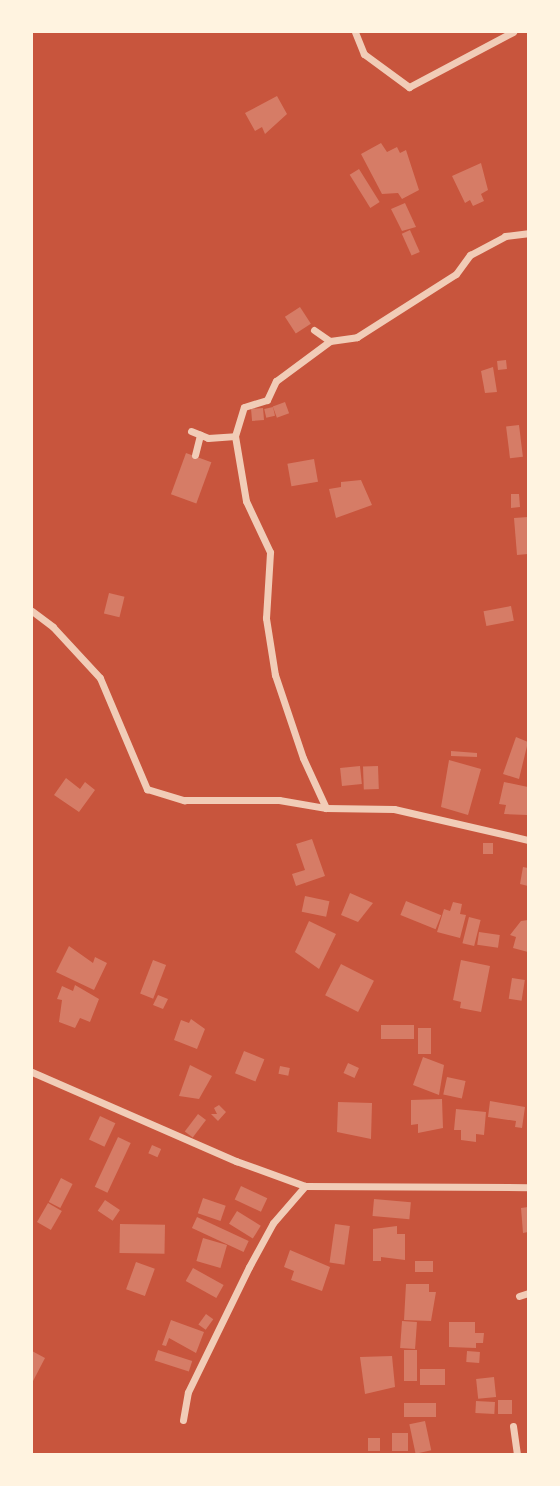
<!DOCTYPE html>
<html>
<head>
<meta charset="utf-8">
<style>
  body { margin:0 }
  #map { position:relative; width:560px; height:1486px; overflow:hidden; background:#c8553d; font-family:Mulish,sans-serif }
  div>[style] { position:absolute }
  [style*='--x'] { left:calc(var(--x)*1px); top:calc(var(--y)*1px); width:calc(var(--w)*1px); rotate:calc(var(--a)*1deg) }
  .building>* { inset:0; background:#d67c66; transform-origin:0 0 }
  .minor>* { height:7px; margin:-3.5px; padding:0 3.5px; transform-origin:3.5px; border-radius:3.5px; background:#f1ccb7 }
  span { translate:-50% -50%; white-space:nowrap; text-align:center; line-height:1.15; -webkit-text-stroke:6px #fff3e0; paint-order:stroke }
  .frame { position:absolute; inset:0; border:33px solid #fff3e0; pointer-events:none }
</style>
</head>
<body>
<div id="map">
  <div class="building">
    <i style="clip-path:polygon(277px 96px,287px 114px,265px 134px,262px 127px,255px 131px,245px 113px)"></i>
    <i style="clip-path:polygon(381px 143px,387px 152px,397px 147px,400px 153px,406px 150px,419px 190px,402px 199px,398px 193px,382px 194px,361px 154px)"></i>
    <i style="clip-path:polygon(481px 163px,488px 190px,481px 194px,484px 201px,473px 206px,470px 200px,465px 203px,452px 176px)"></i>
    <i style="left:359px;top:169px;width:39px;height:11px;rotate:58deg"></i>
    <i style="clip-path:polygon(405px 203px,416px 227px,402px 231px,391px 209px)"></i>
    <i style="left:410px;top:230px;width:24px;height:9px;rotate:66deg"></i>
    <i style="left:300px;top:307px;width:20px;height:18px;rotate:57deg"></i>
    <i style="left:506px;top:360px;width:9px;height:9px;rotate:84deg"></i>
    <i style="clip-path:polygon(493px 367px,497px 392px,485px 393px,481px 371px)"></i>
    <i style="left:285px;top:402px;width:12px;height:13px;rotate:70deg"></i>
    <i style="left:273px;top:407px;width:9px;height:9px;rotate:77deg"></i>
    <i style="left:263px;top:408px;width:12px;height:12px;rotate:85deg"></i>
    <i style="left:519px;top:425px;width:32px;height:13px;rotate:83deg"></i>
    <i style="left:186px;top:453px;width:27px;height:44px;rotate:20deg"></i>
    <i style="left:314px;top:459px;width:23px;height:27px;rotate:80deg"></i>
    <i style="clip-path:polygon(361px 480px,372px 505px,336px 518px,329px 489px,341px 487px,341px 482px)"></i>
    <i style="clip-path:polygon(511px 494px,519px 494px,520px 507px,511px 508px)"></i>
    <i style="clip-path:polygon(528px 517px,528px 554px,517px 555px,514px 518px)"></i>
    <i style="left:109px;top:593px;width:16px;height:21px;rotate:14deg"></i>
    <i style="left:511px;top:606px;width:15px;height:28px;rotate:79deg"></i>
    <i style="clip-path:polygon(516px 737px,528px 742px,519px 779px,503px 774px)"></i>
    <i style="clip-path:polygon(451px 751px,477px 753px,477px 757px,451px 756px)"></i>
    <i style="clip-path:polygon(449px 760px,481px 769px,468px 815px,441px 807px)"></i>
    <i style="left:360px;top:766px;width:18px;height:20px;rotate:84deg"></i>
    <i style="left:378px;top:766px;width:23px;height:15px;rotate:88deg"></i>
    <i style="clip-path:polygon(66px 778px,80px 789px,85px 782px,95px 790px,79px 812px,54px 795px)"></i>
    <i style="clip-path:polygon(504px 782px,528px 787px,527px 815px,504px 814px,506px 805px,499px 804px)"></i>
    <i style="clip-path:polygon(312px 839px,325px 876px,296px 886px,292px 874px,305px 870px,296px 844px)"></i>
    <i style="left:483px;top:843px;width:10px;height:11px"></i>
    <i style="clip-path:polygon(523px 867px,528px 868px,528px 886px,520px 884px)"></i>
    <i style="clip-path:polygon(350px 893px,373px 903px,358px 922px,341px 915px)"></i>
    <i style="left:305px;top:896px;width:25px;height:16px;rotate:12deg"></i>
    <i style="left:406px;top:901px;width:38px;height:15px;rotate:22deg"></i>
    <i style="clip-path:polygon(453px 902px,462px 904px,460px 914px,466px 915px,460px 938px,437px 932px,444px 909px,450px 911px)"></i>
    <i style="left:469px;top:917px;width:12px;height:27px;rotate:14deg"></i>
    <i style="clip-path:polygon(528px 920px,528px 952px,513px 948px,516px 937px,510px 935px,521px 921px)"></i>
    <i style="clip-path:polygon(309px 921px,336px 934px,319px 969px,295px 952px)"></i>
    <i style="left:479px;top:932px;width:21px;height:13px;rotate:8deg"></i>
    <i style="clip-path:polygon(69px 946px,93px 963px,95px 957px,107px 963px,94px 990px,56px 972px)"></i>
    <i style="left:153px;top:960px;width:14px;height:36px;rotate:21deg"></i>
    <i style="clip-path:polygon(461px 960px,490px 966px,481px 1012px,460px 1008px,461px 1002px,453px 1000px)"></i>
    <i style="left:341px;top:964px;width:37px;height:35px;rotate:27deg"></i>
    <i style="left:512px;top:978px;width:13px;height:21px;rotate:9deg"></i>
    <i style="clip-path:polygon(75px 985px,99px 999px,90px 1022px,80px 1018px,75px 1028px,59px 1022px,62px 1000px,57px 999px,62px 986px,73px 991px)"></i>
    <i style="clip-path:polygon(158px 995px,168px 999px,163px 1009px,153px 1005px)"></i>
    <i style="clip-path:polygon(191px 1019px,205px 1029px,197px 1049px,174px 1040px,181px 1020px,189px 1023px)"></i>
    <i style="left:414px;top:1025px;width:14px;height:33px;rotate:90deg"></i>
    <i style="left:418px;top:1028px;width:13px;height:26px"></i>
    <i style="left:244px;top:1051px;width:22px;height:24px;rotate:22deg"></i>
    <i style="clip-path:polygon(423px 1057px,444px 1065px,439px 1095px,413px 1085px)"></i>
    <i style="left:348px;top:1063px;width:12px;height:11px;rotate:24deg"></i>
    <i style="clip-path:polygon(190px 1065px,212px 1076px,199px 1099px,179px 1096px)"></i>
    <i style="left:280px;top:1066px;width:10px;height:8px;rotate:11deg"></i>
    <i style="left:447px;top:1077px;width:19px;height:18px;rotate:12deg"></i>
    <i style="clip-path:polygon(442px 1099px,443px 1128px,418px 1133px,418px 1124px,411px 1125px,411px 1100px)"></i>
    <i style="clip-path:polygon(490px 1101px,525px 1107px,522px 1128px,515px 1127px,516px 1121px,488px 1117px)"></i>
    <i style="clip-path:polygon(338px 1102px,372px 1103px,371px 1139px,337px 1132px)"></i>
    <i style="clip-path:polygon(219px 1105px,226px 1112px,218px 1121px,211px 1114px,217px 1114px,214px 1108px)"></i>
    <i style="clip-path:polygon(456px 1109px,486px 1112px,484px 1135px,476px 1134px,476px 1142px,461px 1140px,461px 1130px,454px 1130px)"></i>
    <i style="left:198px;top:1114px;width:10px;height:22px;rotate:37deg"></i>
    <i style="left:100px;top:1116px;width:17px;height:26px;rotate:25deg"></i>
    <i style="left:118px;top:1137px;width:14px;height:55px;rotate:25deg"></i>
    <i style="left:152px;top:1145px;width:10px;height:9px;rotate:24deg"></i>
    <i style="left:61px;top:1178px;width:13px;height:27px;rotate:27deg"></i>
    <i style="left:241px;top:1186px;width:29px;height:15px;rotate:25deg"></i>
    <i style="left:203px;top:1198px;width:24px;height:16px;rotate:19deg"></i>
    <i style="left:374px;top:1199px;width:37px;height:17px;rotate:5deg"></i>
    <i style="left:105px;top:1200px;width:18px;height:13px;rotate:34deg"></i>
    <i style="left:48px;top:1203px;width:16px;height:22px;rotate:30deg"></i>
    <i style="clip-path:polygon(528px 1207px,528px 1232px,523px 1233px,521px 1208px)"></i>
    <i style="left:237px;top:1211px;width:28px;height:15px;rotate:32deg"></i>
    <i style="left:197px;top:1217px;width:57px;height:12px;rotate:25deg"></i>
    <i style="left:120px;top:1224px;width:45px;height:29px;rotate:1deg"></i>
    <i style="left:335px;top:1224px;width:15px;height:39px;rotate:8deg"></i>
    <i style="clip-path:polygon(397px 1226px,397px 1234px,405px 1234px,405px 1260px,381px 1257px,381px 1261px,373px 1261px,373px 1229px)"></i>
    <i style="left:203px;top:1238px;width:25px;height:24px;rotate:16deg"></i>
    <i style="clip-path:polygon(290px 1250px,330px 1267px,322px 1291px,291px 1280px,294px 1271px,284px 1267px)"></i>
    <i style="left:415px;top:1261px;width:18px;height:11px"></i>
    <i style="left:136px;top:1262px;width:20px;height:29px;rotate:20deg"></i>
    <i style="left:193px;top:1268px;width:35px;height:15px;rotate:29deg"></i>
    <i style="clip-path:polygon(406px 1284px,429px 1284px,429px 1292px,436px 1292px,431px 1321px,404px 1320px)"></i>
    <i style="left:206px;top:1314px;width:9px;height:13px;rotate:36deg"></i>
    <i style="clip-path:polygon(171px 1320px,204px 1332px,196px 1353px,169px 1338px,166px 1346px,162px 1345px)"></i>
    <i style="left:402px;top:1321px;width:15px;height:27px;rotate:4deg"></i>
    <i style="clip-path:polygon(449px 1322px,475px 1322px,475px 1333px,484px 1333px,483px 1343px,476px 1343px,476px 1348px,449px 1347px)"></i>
    <i style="left:158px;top:1350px;width:36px;height:11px;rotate:18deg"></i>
    <i style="left:404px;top:1350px;width:13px;height:31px"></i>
    <i style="clip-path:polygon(32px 1351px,45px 1358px,32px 1383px)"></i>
    <i style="left:467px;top:1351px;width:13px;height:11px;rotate:4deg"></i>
    <i style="clip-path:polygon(392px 1356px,395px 1387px,365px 1394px,360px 1357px)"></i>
    <i style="left:420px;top:1369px;width:25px;height:16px"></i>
    <i style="left:494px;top:1377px;width:20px;height:18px;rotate:84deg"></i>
    <i style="left:498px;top:1400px;width:14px;height:14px"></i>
    <i style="left:476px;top:1401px;width:19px;height:12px;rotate:3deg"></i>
    <i style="left:404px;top:1403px;width:32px;height:14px"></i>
    <i style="left:425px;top:1421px;width:30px;height:16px;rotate:78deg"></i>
    <i style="left:392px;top:1433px;width:16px;height:18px"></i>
    <i style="left:368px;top:1438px;width:12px;height:13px"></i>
  </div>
  <div class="minor">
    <i style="--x:355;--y:32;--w:24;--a:68"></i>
    <i style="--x:364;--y:54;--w:56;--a:36.3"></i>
    <i style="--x:409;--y:87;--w:118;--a:-27.9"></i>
    <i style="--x:314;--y:330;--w:19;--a:35"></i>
    <i style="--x:330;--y:341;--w:27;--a:-8"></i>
    <i style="--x:357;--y:337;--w:117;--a:-32.5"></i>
    <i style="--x:456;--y:274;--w:24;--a:-54"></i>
    <i style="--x:470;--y:255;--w:40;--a:-28"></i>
    <i style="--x:505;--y:236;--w:23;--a:-7"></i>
    <i style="--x:191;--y:431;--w:18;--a:22"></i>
    <i style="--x:208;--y:438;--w:27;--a:-4"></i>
    <i style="--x:195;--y:455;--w:21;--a:-76"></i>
    <i style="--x:32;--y:611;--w:26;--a:37"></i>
    <i style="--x:53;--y:627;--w:69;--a:47.3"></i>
    <i style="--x:100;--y:678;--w:121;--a:67.1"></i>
    <i style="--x:147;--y:789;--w:39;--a:17"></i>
    <i style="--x:184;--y:800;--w:95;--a:0"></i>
    <i style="--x:279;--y:800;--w:48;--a:9.7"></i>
    <i style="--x:326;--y:808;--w:68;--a:0.8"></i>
    <i style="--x:394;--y:809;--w:138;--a:13"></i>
    <i style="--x:326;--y:808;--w:55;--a:-114.7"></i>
    <i style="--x:303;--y:758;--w:88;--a:-108.6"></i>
    <i style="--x:275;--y:675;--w:58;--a:-99"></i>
    <i style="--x:266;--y:618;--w:66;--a:-86.5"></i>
    <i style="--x:270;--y:552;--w:56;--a:-115.2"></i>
    <i style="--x:246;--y:501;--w:66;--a:-99.6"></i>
    <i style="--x:235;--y:436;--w:30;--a:-73"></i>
    <i style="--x:244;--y:407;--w:24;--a:-17"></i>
    <i style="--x:267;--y:400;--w:21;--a:-65"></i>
    <i style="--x:276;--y:381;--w:67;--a:-36.5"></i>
    <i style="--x:32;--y:1072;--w:223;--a:23.6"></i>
    <i style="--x:236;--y:1161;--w:73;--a:19.9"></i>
    <i style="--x:305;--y:1186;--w:223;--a:0.3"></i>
    <i style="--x:519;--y:1296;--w:9;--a:-18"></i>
    <i style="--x:183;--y:1420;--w:28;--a:-80"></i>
    <i style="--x:188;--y:1392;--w:139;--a:-64"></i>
    <i style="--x:249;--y:1267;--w:50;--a:-61.4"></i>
    <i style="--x:273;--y:1223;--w:49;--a:-49.1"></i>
    <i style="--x:513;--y:1426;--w:28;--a:82"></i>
  </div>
  <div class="frame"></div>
</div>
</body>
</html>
